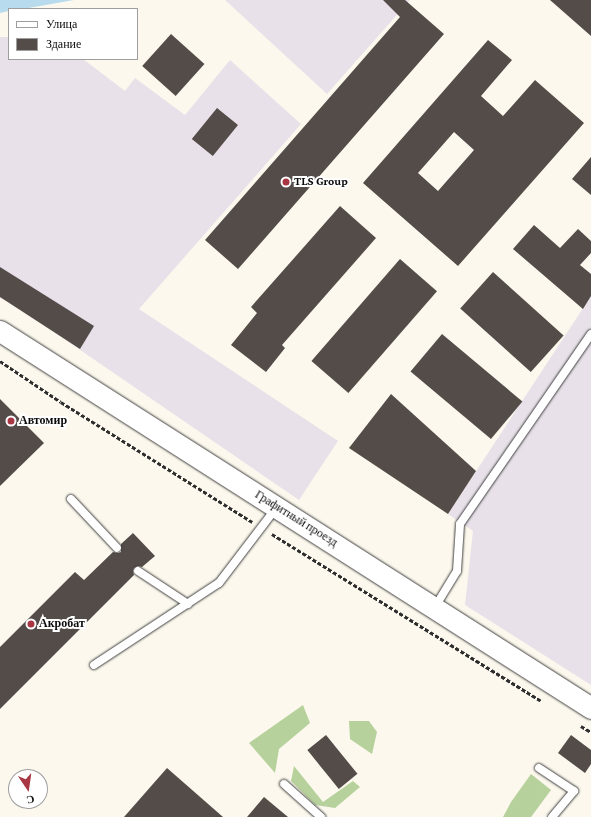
<!DOCTYPE html>
<html>
<head>
<meta charset="utf-8">
<style>
  body { margin:0 }
  #map { position:relative; width:591px; height:817px; overflow:hidden; background:#fcf8ed; font-family:"Crimson Pro",serif }
  div>[style] { position:absolute }
  [style*='--x'] { left:calc(var(--x)*1px); top:calc(var(--y)*1px); width:calc(var(--w)*1px); rotate:calc(var(--a)*1deg) }
  .industrial>* { inset:0; background:#e8e1e9 }
  .forest>* { inset:0; background:#b7d19c }
  .water>* { inset:0; background:#b8dced }
  .building>* { inset:0; background:#534c49; transform-origin:0 0 }
  .path>* { height:2.5px; margin-top:-1.25px; transform-origin:0; background:repeating-linear-gradient(90deg,#2e2e2e 0 4px,transparent 0 6px) }
  .roads { filter:drop-shadow(0 0 1px #3f3f3f) drop-shadow(0 0 1px #3f3f3f) }
  .service>* { height:8px; margin:-4px; padding:0 4px; transform-origin:4px; border-radius:4px; background:#fff }
  .tertiary>* { height:21px; margin:-10.5px; padding:0 10.5px; transform-origin:10.5px; border-radius:10.5px; background:#fff }
  .dots>* { width:11px; height:11px; translate:-50% -50%; box-sizing:border-box; border:2px solid #fff; border-radius:50% }
  span { translate:-50% -50%; white-space:nowrap; text-align:center; line-height:1.15; -webkit-text-stroke:4px #fff; paint-order:stroke }
  .poi-label { font-size:12px; color:#0c0c0c; font-weight:700 }
  .left { translate:0 -50%; text-align:left }
  .street-label { font-size:12px; color:#0c0c0c }
  .legend { position:absolute; left:8px; top:8px; width:130px; height:52px; box-sizing:border-box; background:#fff; border:1px solid #9e9e9e; margin:0; padding:5px 7px; list-style:none; font-size:12px; color:#0c0c0c }
  .legend li { display:flex; align-items:center; gap:8px; height:20px }
  .legend b { width:20px; border:1px solid #9e9e9e }
  .north { position:absolute; left:8px; top:769px; width:40px; height:40px; box-sizing:border-box; background:#fff; border:1px solid #9e9e9e; border-radius:50%; rotate:167deg; font-size:11px; font-weight:700; line-height:16px; text-align:center; color:#0c0c0c }
  .north::after { content:''; display:block; margin:auto; width:14px; height:18px; background:#a83743; clip-path:polygon(50% 0,100% 100%,50% 72%,0 100%) }
</style>
</head>
<body>
<div id="map">
  <div class="industrial">
    <i style="clip-path:polygon(225px 0,410px 0,327px 94px)"></i>
    <i style="clip-path:polygon(0 37px,9px 37px,9px 59px,83px 59px,125px 91px,135px 78px,185px 115px,230px 60px,301px 124px,139px 309px,338px 441px,299px 500px,67px 341px,25px 308px,0 298px)"></i>
    <i style="clip-path:polygon(591px 296px,591px 685px,465px 605px,473px 531px,448px 514px)"></i>
  </div>
  <div class="forest">
    <i style="clip-path:polygon(303px 705px,310px 723px,279px 749px,275px 773px,249px 743px)"></i>
    <i style="clip-path:polygon(349px 721px,369px 721px,377px 732px,372px 754px,350px 739px)"></i>
    <i style="clip-path:polygon(294px 766px,323px 802px,353px 781px,360px 787px,335px 808px,315px 805px,291px 781px)"></i>
    <i style="clip-path:polygon(531px 774px,551px 790px,531px 817px,503px 817px,511px 802px)"></i>
  </div>
  <div class="water">
    <i style="clip-path:polygon(0 0,74px 0,23px 9px,9px 9px,9px 11px,0 13px)"></i>
  </div>
  <div class="building">
    <i style="clip-path:polygon(383px 0,405px 0,444px 34px,238px 269px,205px 240px,400px 17px)"></i>
    <i style="clip-path:polygon(550px 0,591px 0,591px 36px)"></i>
    <i style="left:171px;top:34px;width:45px;height:43px;rotate:42deg"></i>
    <i style="clip-path:polygon(evenodd,488px 40px,512px 60px,481px 96px,503px 116px,535px 80px,584px 123px,458px 266px,363px 183px,488px 40px,454px 132px,474px 150px,438px 191px,418px 173px,454px 132px)"></i>
    <i style="left:217px;top:108px;width:27px;height:40px;rotate:39deg"></i>
    <i style="clip-path:polygon(591px 157px,591px 195px,572px 179px)"></i>
    <i style="clip-path:polygon(340px 206px,376px 238px,282px 345px,285px 348px,266px 372px,231px 345px,257px 313px,251px 307px)"></i>
    <i style="clip-path:polygon(534px 225px,560px 248px,578px 229px,591px 241px,591px 253px,580px 265px,591px 274px,591px 296px,583px 309px,513px 249px)"></i>
    <i style="left:400px;top:259px;width:49px;height:135px;rotate:41deg"></i>
    <i style="clip-path:polygon(0 267px,94px 326px,80px 349px,0 297px)"></i>
    <i style="left:493px;top:272px;width:95px;height:49px;rotate:42deg"></i>
    <i style="left:442px;top:334px;width:105px;height:49px;rotate:40deg"></i>
    <i style="clip-path:polygon(391px 394px,476px 471px,448px 514px,349px 448px)"></i>
    <i style="clip-path:polygon(0 399px,44px 443px,0 486px)"></i>
    <i style="clip-path:polygon(133px 533px,155px 556px,142px 567px,138px 566px,134px 568px,133px 571px,134px 575px,0 709px,0 647px,75px 572px,84px 580px,113px 552px,118px 553px,121px 552px,121px 544px)"></i>
    <i style="left:326px;top:735px;width:50px;height:24px;rotate:51deg"></i>
    <i style="clip-path:polygon(571px 735px,591px 750px,591px 764px,585px 773px,558px 753px)"></i>
    <i style="clip-path:polygon(167px 768px,223px 817px,124px 817px)"></i>
    <i style="clip-path:polygon(264px 797px,288px 817px,247px 817px)"></i>
  </div>
  <div class="path">
    <i style="--x:0;--y:361;--w:73;--a:33.9"></i>
    <i style="--x:61;--y:402;--w:226;--a:32.1"></i>
    <i style="--x:272;--y:534;--w:317;--a:31.8"></i>
    <i style="--x:581;--y:726;--w:12;--a:31"></i>
  </div>
  <div class="roads">
    <div class="service">
      <i style="--x:71;--y:499;--w:67;--a:46.8"></i>
      <i style="--x:138;--y:571;--w:60;--a:33.4"></i>
      <i style="--x:435;--y:607;--w:42;--a:-58.6"></i>
      <i style="--x:457;--y:571;--w:47;--a:-86.3"></i>
      <i style="--x:460;--y:524;--w:231;--a:-55.4"></i>
      <i style="--x:94;--y:665;--w:149;--a:-33.3"></i>
      <i style="--x:219;--y:583;--w:96;--a:-52.7"></i>
      <i style="--x:539;--y:768;--w:42;--a:33.3"></i>
      <i style="--x:574;--y:791;--w:34;--a:130"></i>
      <i style="--x:284;--y:784;--w:50;--a:41.7"></i>
    </div>
    <div class="tertiary">
      <i style="--x:0;--y:331;--w:701;--a:32.53"></i>
    </div>
  </div>
  <div class="dots">
    <i style="left:286px;top:182px;background:#a83743"></i>
    <i style="left:11px;top:421px;background:#a83743"></i>
    <i style="left:31px;top:624px;background:#a83743"></i>
  </div>
  <div class="poi-label">
    <span class="left" style="left:294px;top:182px">TLS Group</span>
    <span class="left" style="left:19px;top:421px">Автомир</span>
    <span class="left" style="left:39px;top:624px">Акробат</span>
  </div>
  <div class="street-label">
    <span style="left:296px;top:519px;rotate:32deg">Графитный проезд</span>
  </div>
  <ul class="legend">
  <li><b style="height:5px;background:#fff"></b>Улица</li>
  <li><b style="height:11px;background:#534c49"></b>Здание</li>
  </ul>
  <div class="north">С</div>
</div>
</body>
</html>
